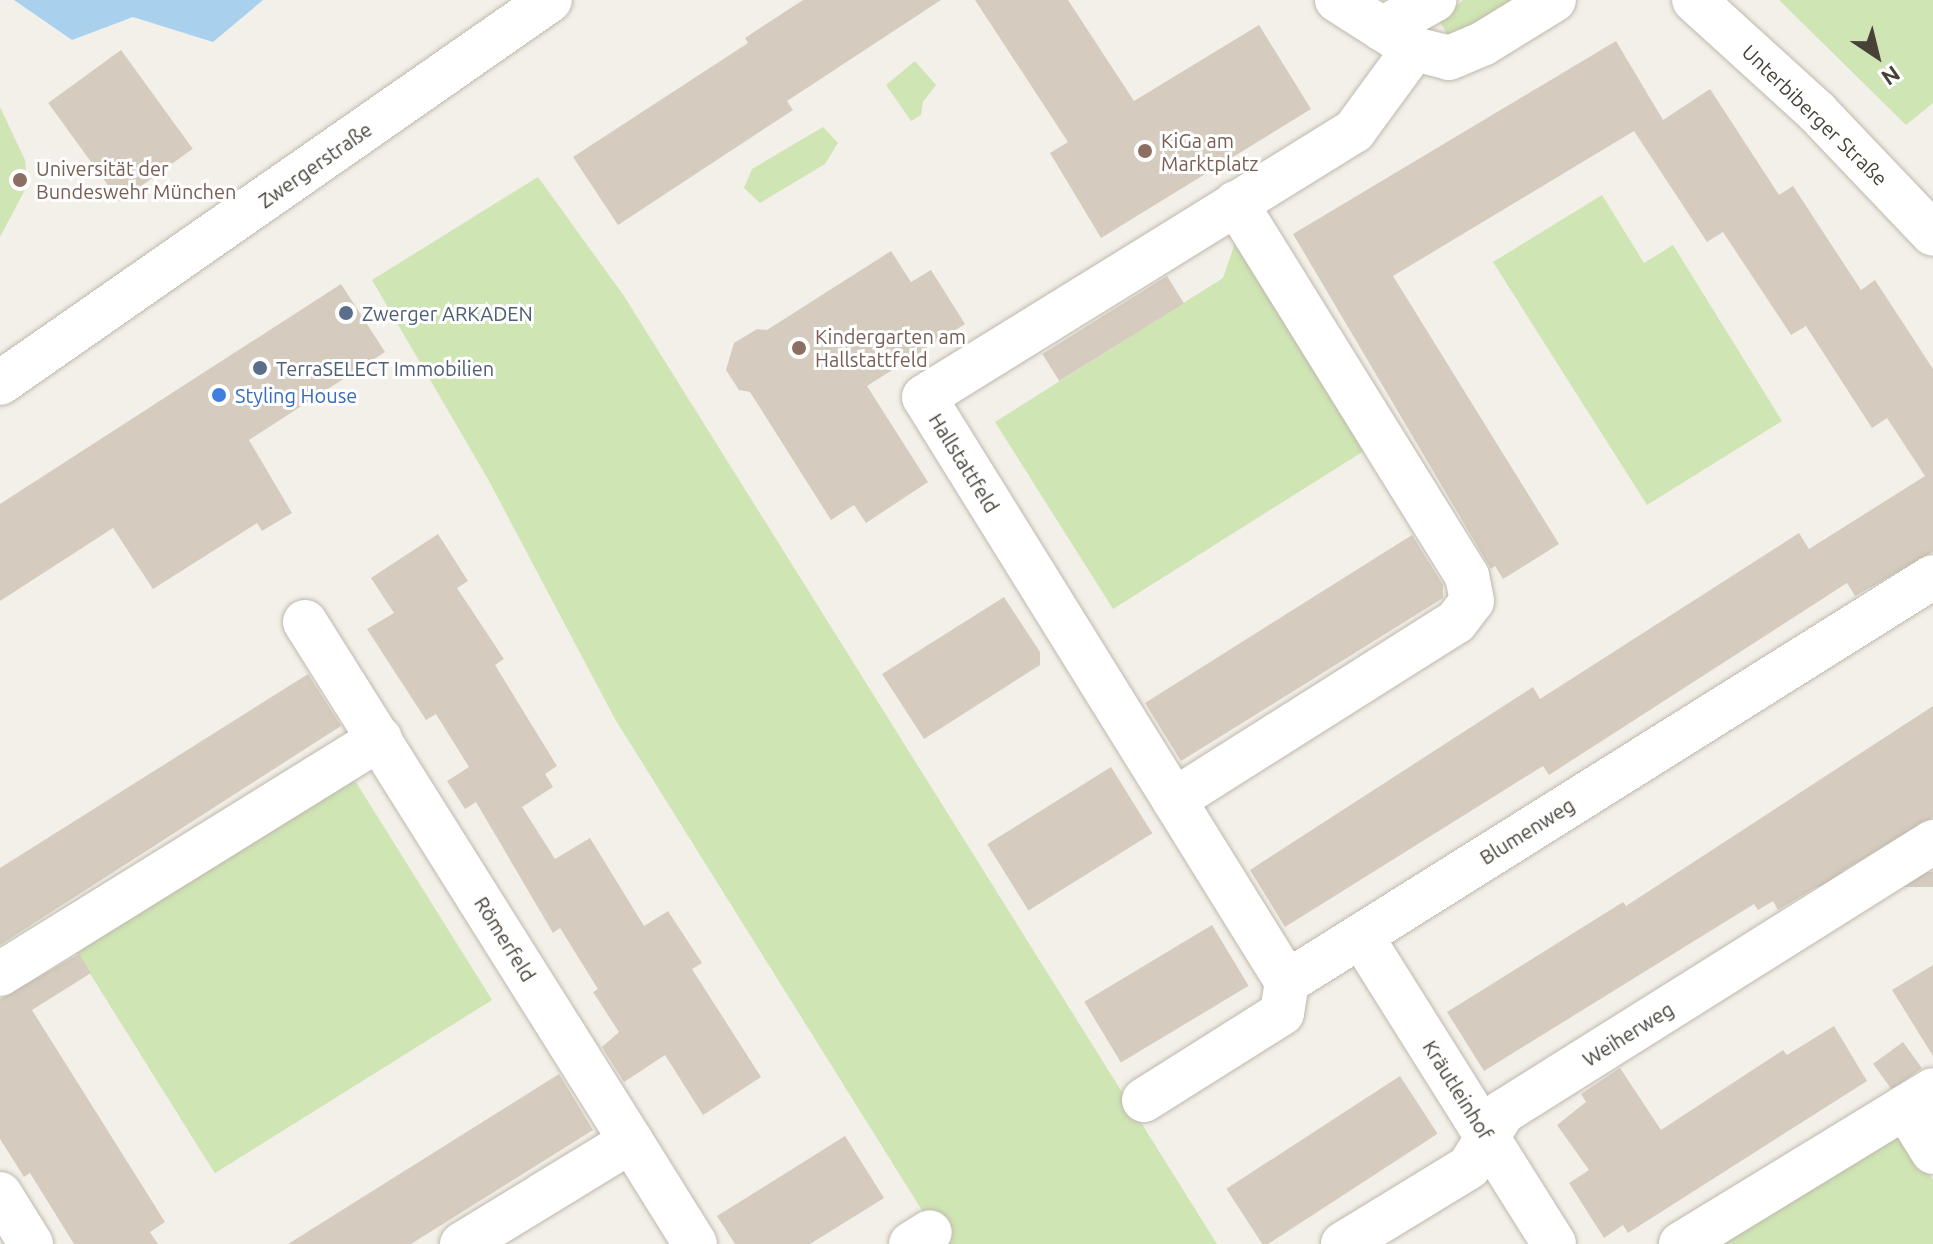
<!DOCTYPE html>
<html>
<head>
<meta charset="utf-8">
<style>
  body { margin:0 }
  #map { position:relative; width:1933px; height:1244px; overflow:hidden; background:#f3f0e9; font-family:Ubuntu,sans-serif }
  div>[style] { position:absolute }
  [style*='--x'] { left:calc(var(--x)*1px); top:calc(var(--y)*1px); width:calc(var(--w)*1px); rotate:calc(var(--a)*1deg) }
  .green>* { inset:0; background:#cfe5b4; transform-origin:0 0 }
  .water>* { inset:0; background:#a9d1ed }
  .building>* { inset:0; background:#d5ccbf; transform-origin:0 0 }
  .roads { filter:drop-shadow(0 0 2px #bfb8ac) drop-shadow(0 0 2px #bfb8ac) }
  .minor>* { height:44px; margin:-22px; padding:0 22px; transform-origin:22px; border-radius:22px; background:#fff }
  .dots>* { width:22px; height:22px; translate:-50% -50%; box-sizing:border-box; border:4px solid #fff; border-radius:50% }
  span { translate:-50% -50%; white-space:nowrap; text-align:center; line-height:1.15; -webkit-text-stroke:6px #fff; paint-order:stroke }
  .street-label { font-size:20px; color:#474138 }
  .education-label { font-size:20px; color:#785e54 }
  .left { translate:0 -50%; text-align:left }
  .service-label { font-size:20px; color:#4e5e75 }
  .shop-label { font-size:20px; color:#366cbe }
  .north { position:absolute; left:1837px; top:16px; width:80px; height:80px; -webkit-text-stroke:6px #fff; paint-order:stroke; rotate:145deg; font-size:22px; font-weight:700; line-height:32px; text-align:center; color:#474138 }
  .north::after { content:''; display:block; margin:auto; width:28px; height:36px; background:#474138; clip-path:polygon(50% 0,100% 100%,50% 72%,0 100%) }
</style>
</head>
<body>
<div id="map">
  <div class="green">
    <i style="clip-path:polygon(1463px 0,1523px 0,1493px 20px,1448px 35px,1439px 21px)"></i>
    <i style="clip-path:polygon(1779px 0,1933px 0,1933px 103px,1906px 125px)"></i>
    <i style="clip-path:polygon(915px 61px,936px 85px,923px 102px,921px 115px,911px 121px,886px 85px)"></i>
    <i style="clip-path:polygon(0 107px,25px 160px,27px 186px,0 237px)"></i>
    <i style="clip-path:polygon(823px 127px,838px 143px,825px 164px,760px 203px,744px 188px,752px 169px)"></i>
    <i style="clip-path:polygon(538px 177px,624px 296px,1217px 1244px,943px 1244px,615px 719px,489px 481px,372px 280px)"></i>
    <i style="clip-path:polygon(1602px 195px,1644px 263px,1673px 245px,1782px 421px,1647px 505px,1493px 262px)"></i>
    <i style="clip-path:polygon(1236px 240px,1367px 449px,1113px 609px,995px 422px,1223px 278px)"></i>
    <i style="left:349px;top:771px;width:270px;height:327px;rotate:58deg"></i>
    <i style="clip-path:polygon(1902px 1130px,1933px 1180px,1933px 1244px,1720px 1244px)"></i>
  </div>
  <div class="water">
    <i style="clip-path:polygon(14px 0,263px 0,213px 42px,133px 17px,72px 40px)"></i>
  </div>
  <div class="building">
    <i style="clip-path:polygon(803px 0,941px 0,787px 101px,793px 110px,618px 225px,573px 157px,748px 43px,745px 38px)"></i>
    <i style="clip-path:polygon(975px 0,1068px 0,1134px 101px,1259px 25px,1311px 109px,1101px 238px,1050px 153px,1068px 142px)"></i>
    <i style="clip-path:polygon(1616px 41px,1663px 120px,1710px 89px,1779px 195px,1793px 186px,1861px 290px,1875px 280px,1933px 369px,1933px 552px,1855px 596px,1847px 583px,1549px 775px,1543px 766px,1285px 927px,1250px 870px,1533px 687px,1540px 699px,1799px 533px,1809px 549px,1925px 476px,1887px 418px,1872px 428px,1806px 326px,1791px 335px,1723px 232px,1707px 242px,1634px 131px,1393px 276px,1559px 544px,1503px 579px,1495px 566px,1491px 569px,1293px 234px)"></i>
    <i style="left:121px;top:50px;width:122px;height:90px;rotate:54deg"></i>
    <i style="clip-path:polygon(891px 251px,911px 282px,931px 270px,965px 324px,867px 386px,928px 482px,866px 523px,854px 505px,831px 520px,750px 392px,739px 390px,726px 370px,734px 343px,757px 329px,767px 330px)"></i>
    <i style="left:1167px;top:276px;width:32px;height:147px;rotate:58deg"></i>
    <i style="clip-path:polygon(341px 284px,385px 352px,249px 440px,292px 513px,262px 531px,257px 523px,153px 589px,113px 528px,0 601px,0 504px)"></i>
    <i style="clip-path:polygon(438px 534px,468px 581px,457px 588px,504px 659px,495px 665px,557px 766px,545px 774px,553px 787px,522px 807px,555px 859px,590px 838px,644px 926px,668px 911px,702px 963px,692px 969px,761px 1077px,703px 1115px,665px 1055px,624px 1082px,602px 1047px,619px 1032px,593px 992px,598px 989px,560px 928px,553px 933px,476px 802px,465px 809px,447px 781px,469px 767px,436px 714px,426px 720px,367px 629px,394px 613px,371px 578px)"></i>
    <i style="clip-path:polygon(1412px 535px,1443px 585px,1443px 598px,1181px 761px,1145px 703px)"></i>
    <i style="clip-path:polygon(1004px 597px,1040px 652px,1040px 665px,924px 739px,882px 674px)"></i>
    <i style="clip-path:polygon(308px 674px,341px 726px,0 945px,0 868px)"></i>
    <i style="clip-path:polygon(1933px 706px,1933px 817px,1778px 910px,1773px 901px,1758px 910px,1754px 904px,1484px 1071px,1447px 1012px,1623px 902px,1626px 906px)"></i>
    <i style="left:1111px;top:767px;width:78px;height:146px;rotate:58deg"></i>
    <i style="left:1933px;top:872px;width:15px;height:150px;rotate:90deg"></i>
    <i style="left:1212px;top:925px;width:71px;height:149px;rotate:59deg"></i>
    <i style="clip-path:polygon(79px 954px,91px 973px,32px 1010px,165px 1222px,150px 1232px,158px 1244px,74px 1244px,30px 1173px,24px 1177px,0 1139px,0 999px)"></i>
    <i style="clip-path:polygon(1933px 965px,1933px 1056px,1892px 990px)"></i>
    <i style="clip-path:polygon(1834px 1026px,1867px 1081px,1628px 1233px,1623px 1225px,1604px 1238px,1569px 1183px,1589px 1170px,1557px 1125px,1586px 1102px,1581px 1094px,1620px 1068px,1661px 1130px,1783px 1050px,1787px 1055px)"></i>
    <i style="left:1903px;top:1042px;width:32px;height:37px;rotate:54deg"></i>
    <i style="clip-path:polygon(559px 1074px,593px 1130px,411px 1244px,288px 1244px)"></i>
    <i style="left:1400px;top:1076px;width:69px;height:207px;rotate:57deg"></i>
    <i style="clip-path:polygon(845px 1136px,884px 1198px,810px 1244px,735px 1244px,717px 1216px)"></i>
  </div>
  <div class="roads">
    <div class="minor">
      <i style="--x:1337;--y:0;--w:91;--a:32.5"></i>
      <i style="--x:1414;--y:49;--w:36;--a:14"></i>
      <i style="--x:1449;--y:58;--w:38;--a:-23"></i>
      <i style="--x:1484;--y:43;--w:82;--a:-31.6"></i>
      <i style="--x:1694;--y:0;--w:166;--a:42.3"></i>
      <i style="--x:1817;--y:112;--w:168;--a:46.4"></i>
      <i style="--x:1382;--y:29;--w:60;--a:-29.1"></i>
      <i style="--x:0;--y:383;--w:670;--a:-34.85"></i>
      <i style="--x:305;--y:622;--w:613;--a:57.87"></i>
      <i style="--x:631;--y:1141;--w:198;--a:148.6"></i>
      <i style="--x:1174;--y:800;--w:333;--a:-32.3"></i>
      <i style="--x:1456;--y:622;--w:26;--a:-53"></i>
      <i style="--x:1472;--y:601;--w:25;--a:-101"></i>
      <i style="--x:1467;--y:576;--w:439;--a:-121.8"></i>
      <i style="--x:1361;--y:936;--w:363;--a:57.9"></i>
      <i style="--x:0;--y:974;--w:447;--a:-31.8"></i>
      <i style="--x:1287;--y:982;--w:688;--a:-121.82"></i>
      <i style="--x:924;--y:397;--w:506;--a:-31.74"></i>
      <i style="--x:1354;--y:131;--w:102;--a:-53.8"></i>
      <i style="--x:1144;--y:1100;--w:163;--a:-32.2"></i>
      <i style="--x:1282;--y:1013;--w:31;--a:-81"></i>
      <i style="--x:1287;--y:982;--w:762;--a:-32.09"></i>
      <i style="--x:1905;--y:1107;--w:53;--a:58.1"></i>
      <i style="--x:631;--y:1141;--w:121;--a:58.1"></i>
      <i style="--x:0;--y:1194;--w:59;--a:58.2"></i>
      <i style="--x:911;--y:1244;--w:22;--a:-32"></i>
      <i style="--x:1343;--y:1244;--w:148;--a:-31.4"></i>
      <i style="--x:1469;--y:1167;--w:65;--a:-58.3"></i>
      <i style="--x:1503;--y:1112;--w:508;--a:-32.12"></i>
      <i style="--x:1681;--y:1244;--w:295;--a:-31.4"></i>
    </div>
  </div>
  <div class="dots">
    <i style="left:1145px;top:151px;background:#8d6e63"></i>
    <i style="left:20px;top:180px;background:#8d6e63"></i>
    <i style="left:346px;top:313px;background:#5c6f8a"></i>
    <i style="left:799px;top:348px;background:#8d6e63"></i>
    <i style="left:260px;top:368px;background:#5c6f8a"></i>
    <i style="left:219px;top:395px;background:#3f7fe0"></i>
  </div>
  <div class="street-label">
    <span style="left:1815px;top:115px;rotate:44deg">Unterbiberger Straße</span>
    <span style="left:315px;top:165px;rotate:-35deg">Zwergerstraße</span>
    <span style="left:964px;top:463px;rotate:58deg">Hallstattfeld</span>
    <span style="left:1527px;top:831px;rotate:-32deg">Blumenweg</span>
    <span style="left:505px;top:939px;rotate:58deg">Römerfeld</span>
    <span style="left:1628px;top:1034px;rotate:-32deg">Weiherweg</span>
    <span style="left:1458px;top:1090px;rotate:58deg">Kräutleinhof</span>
  </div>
  <div class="education-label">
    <span class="left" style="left:1161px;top:152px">KiGa am<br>Marktplatz</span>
    <span class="left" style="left:36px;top:180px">Universität der<br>Bundeswehr München</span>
    <span class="left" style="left:815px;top:348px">Kindergarten am<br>Hallstattfeld</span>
  </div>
  <div class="service-label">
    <span class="left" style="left:362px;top:313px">Zwerger ARKADEN</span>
    <span class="left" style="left:276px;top:368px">TerraSELECT Immobilien</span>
  </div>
  <div class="shop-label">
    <span class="left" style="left:235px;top:395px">Styling House</span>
  </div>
  <div class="north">N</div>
</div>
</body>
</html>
